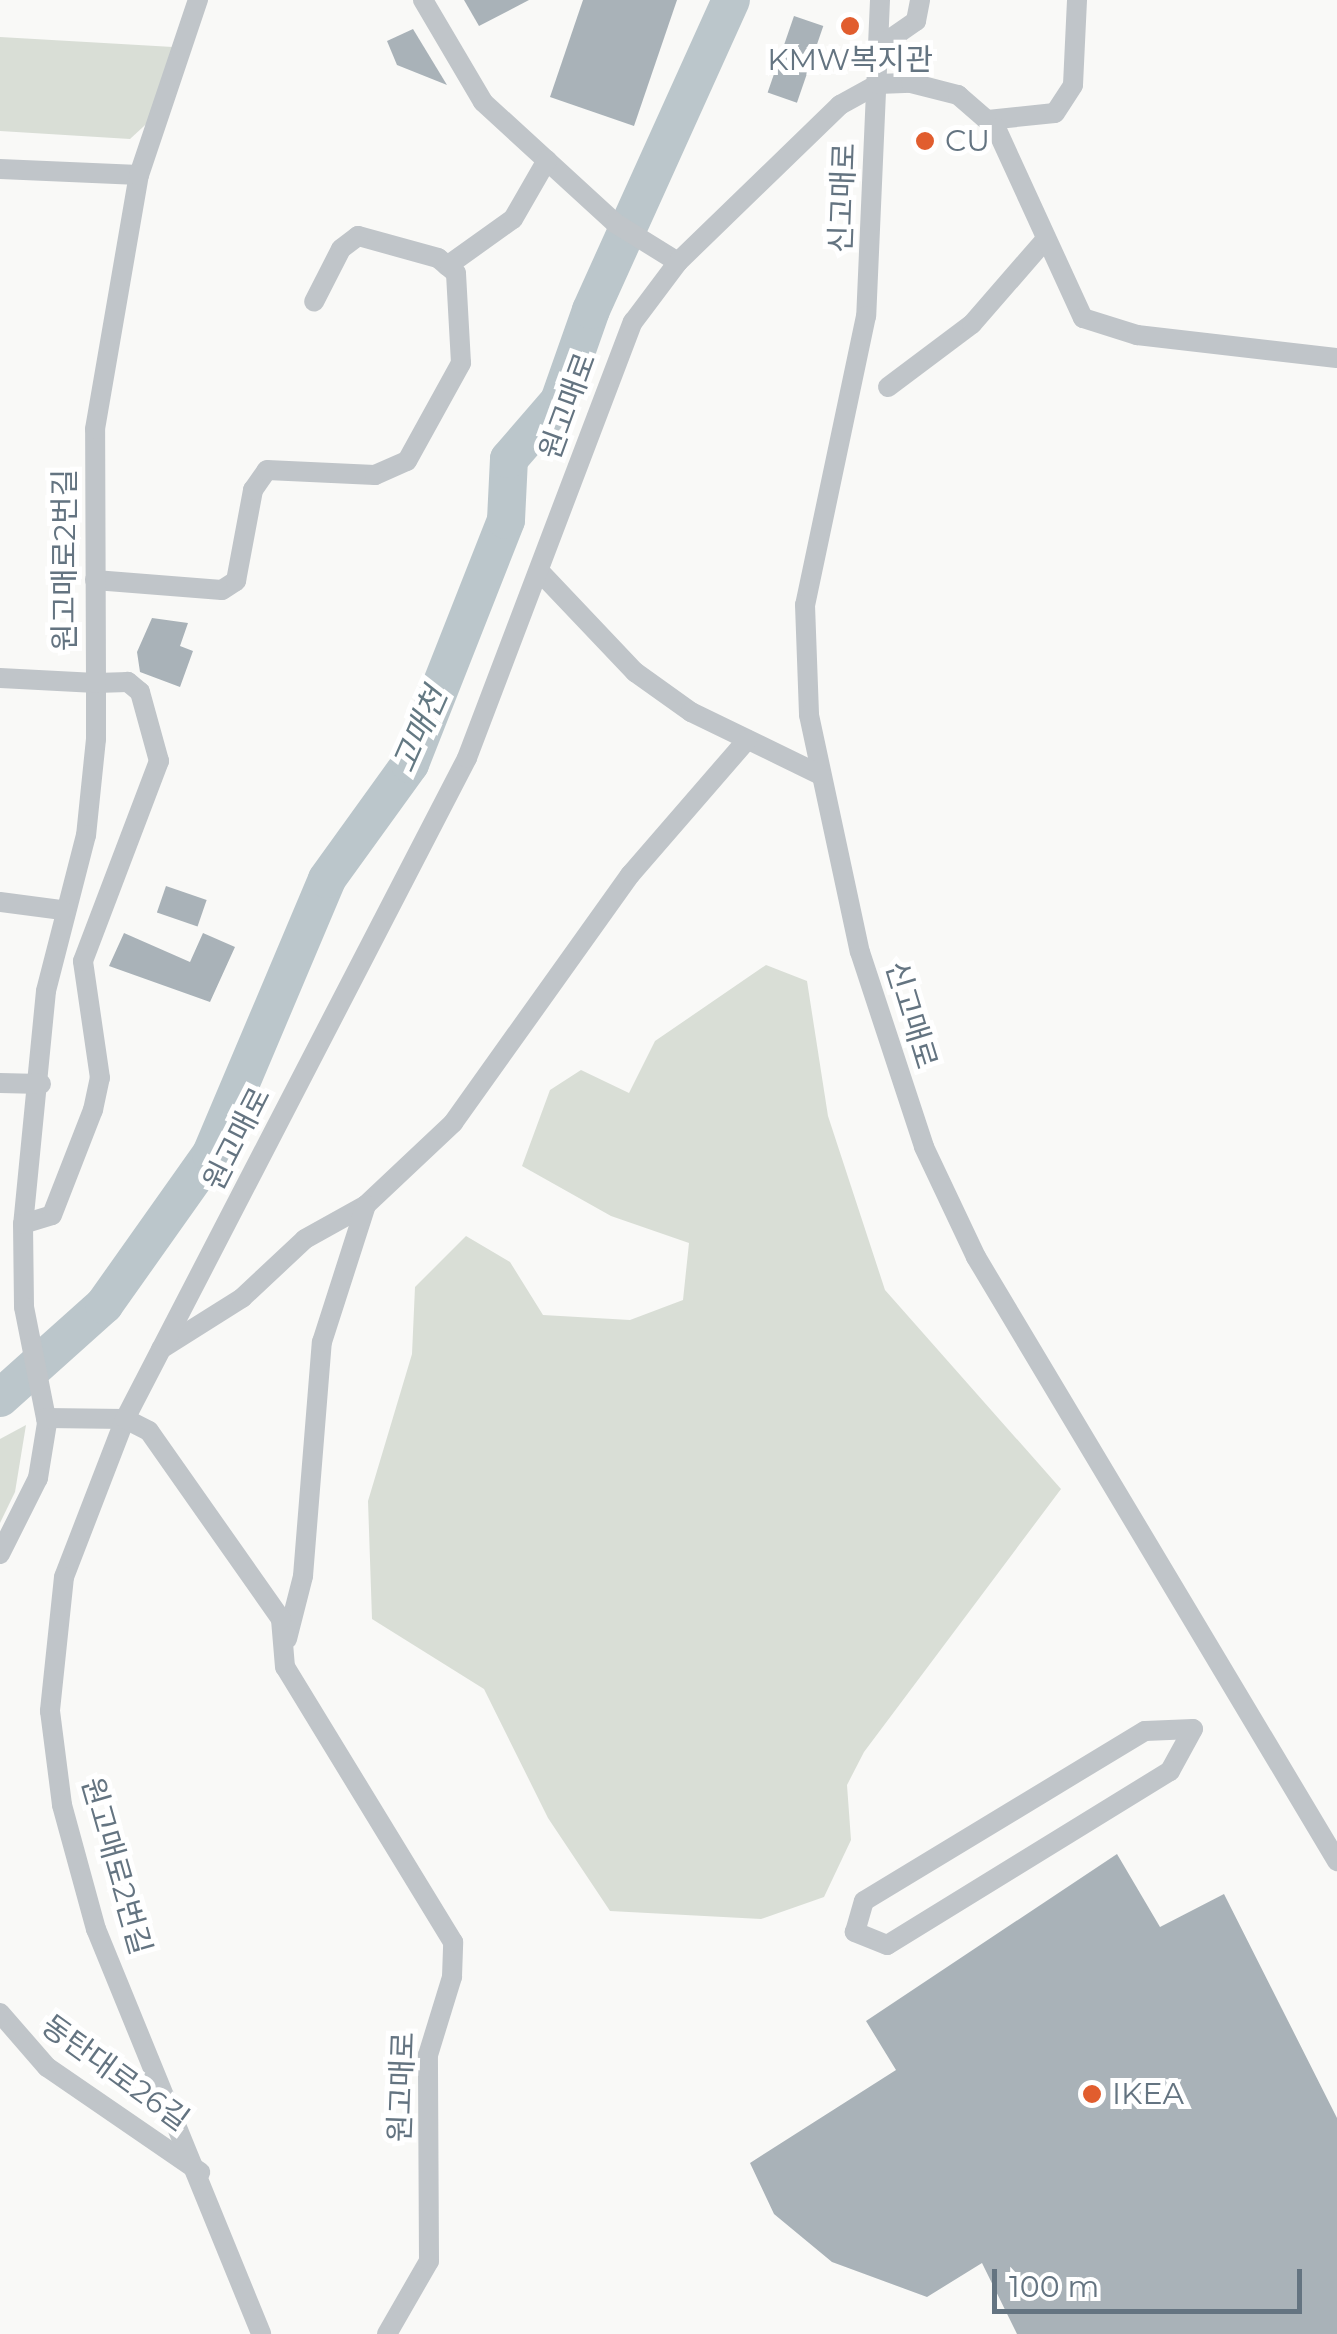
<!DOCTYPE html>
<html>
<head>
<meta charset="utf-8">
<style>
  body { margin:0 }
  #map { position:relative; width:1337px; height:2334px; overflow:hidden; background:#f9f9f7; font-family:Montserrat,"Noto Sans KR",sans-serif }
  div>[style] { position:absolute }
  [style*='--x'] { left:calc(var(--x)*1px); top:calc(var(--y)*1px); width:calc(var(--w)*1px); rotate:calc(var(--a)*1deg) }
  .green>* { inset:0; background:#d9ded6 }
  .river>* { height:38px; margin:-19px; padding:0 19px; transform-origin:19px; border-radius:19px; background:#bbc6cb }
  .building>* { inset:0; background:#a9b2b8; transform-origin:0 0 }
  .minor>* { height:20px; margin:-10px; padding:0 10px; transform-origin:10px; border-radius:10px; background:#c0c5c9 }
  .dots>* { width:28px; height:28px; translate:-50% -50%; box-sizing:border-box; border:5px solid #fff; border-radius:50% }
  span { translate:-50% -50%; white-space:nowrap; text-align:center; line-height:1.15; -webkit-text-stroke:10px #fff; paint-order:stroke }
  .poi-label { font-size:30px; color:#647481 }
  .left { translate:0 -50%; text-align:left }
  .street-label { font-size:30px; color:#647481 }
  .water-label { font-size:32px; color:#647983; font-style:italic }
  .scale { position:absolute; left:992px; top:2269px; width:310px; height:45px; box-sizing:border-box; border:5px solid #647481; border-top:0; padding-left:12px; font-size:30px; line-height:35px; white-space:nowrap; color:#647481; -webkit-text-stroke:8px #fff; paint-order:stroke }
</style>
</head>
<body>
<div id="map">
  <div class="green">
    <i style="clip-path:polygon(0 37px,173px 47px,156px 115px,130px 139px,0 131px)"></i>
    <i style="clip-path:polygon(766px 965px,807px 981px,828px 1116px,885px 1290px,1061px 1489px,864px 1752px,847px 1785px,851px 1840px,824px 1897px,761px 1919px,610px 1911px,548px 1818px,484px 1689px,372px 1619px,368px 1501px,412px 1354px,415px 1287px,466px 1236px,510px 1262px,543px 1315px,630px 1320px,683px 1300px,689px 1243px,611px 1216px,522px 1166px,550px 1090px,581px 1070px,629px 1093px,655px 1041px)"></i>
    <i style="clip-path:polygon(26px 1425px,15px 1492px,0 1523px,0 1439px)"></i>
  </div>
  <div class="river">
    <i style="--x:0;--y:1398;--w:140;--a:-41.8"></i>
    <i style="--x:104;--y:1305;--w:185;--a:-54.7"></i>
    <i style="--x:211;--y:1154;--w:298;--a:-67.1"></i>
    <i style="--x:327;--y:879;--w:142;--a:-54.2"></i>
    <i style="--x:410;--y:764;--w:262;--a:-68.5"></i>
    <i style="--x:506;--y:520;--w:61;--a:-87.2"></i>
    <i style="--x:509;--y:459;--w:77;--a:-49.2"></i>
    <i style="--x:559;--y:401;--w:96;--a:-70.6"></i>
    <i style="--x:591;--y:310;--w:340;--a:-65.7"></i>
  </div>
  <div class="building">
    <i style="clip-path:polygon(464px 0,529px 0,479px 26px)"></i>
    <i style="clip-path:polygon(583px 0,677px 0,634px 126px,550px 97px)"></i>
    <i style="left:794px;top:16px;width:31px;height:81px;rotate:19deg"></i>
    <i style="clip-path:polygon(413px 29px,447px 85px,397px 65px,387px 41px)"></i>
    <i style="clip-path:polygon(152px 618px,188px 623px,180px 646px,193px 651px,180px 687px,140px 672px,137px 652px)"></i>
    <i style="left:166px;top:886px;width:43px;height:28px;rotate:19deg"></i>
    <i style="clip-path:polygon(124px 933px,190px 962px,203px 933px,235px 947px,210px 1002px,109px 966px)"></i>
    <i style="clip-path:polygon(1117px 1854px,1160px 1927px,1224px 1894px,1337px 2118px,1337px 2334px,1017px 2334px,982px 2263px,927px 2297px,832px 2262px,774px 2214px,750px 2163px,896px 2070px,866px 2021px)"></i>
  </div>
  <div class="minor">
    <i style="--x:423;--y:0;--w:118;--a:59.5"></i>
    <i style="--x:483;--y:102;--w:179;--a:42.5"></i>
    <i style="--x:615;--y:223;--w:74;--a:31.8"></i>
    <i style="--x:880;--y:0;--w:316;--a:92.5"></i>
    <i style="--x:866;--y:316;--w:295;--a:101.9"></i>
    <i style="--x:805;--y:605;--w:110;--a:87.9"></i>
    <i style="--x:809;--y:715;--w:242;--a:77.9"></i>
    <i style="--x:860;--y:952;--w:205;--a:71.8"></i>
    <i style="--x:924;--y:1147;--w:122;--a:64.7"></i>
    <i style="--x:976;--y:1257;--w:704;--a:59.13"></i>
    <i style="--x:880;--y:46;--w:44;--a:-34.8"></i>
    <i style="--x:916;--y:21;--w:21;--a:-79"></i>
    <i style="--x:988;--y:120;--w:67;--a:-6"></i>
    <i style="--x:1055;--y:113;--w:33;--a:-57"></i>
    <i style="--x:1073;--y:85;--w:85;--a:-87.3"></i>
    <i style="--x:0;--y:169;--w:139;--a:2.5"></i>
    <i style="--x:447;--y:266;--w:81;--a:-35.5"></i>
    <i style="--x:513;--y:219;--w:68;--a:-60"></i>
    <i style="--x:888;--y:387;--w:105;--a:-36.9"></i>
    <i style="--x:972;--y:324;--w:111;--a:-49"></i>
    <i style="--x:541;--y:573;--w:137;--a:46.5"></i>
    <i style="--x:635;--y:672;--w:69;--a:35.5"></i>
    <i style="--x:691;--y:712;--w:144;--a:25.9"></i>
    <i style="--x:95;--y:580;--w:127;--a:4.5"></i>
    <i style="--x:222;--y:590;--w:17;--a:-33"></i>
    <i style="--x:236;--y:581;--w:93;--a:-79.4"></i>
    <i style="--x:253;--y:490;--w:24;--a:-55"></i>
    <i style="--x:267;--y:470;--w:108;--a:2.7"></i>
    <i style="--x:375;--y:475;--w:35;--a:-24"></i>
    <i style="--x:407;--y:461;--w:112;--a:-61.1"></i>
    <i style="--x:461;--y:363;--w:90;--a:-93.2"></i>
    <i style="--x:456;--y:273;--w:23;--a:-140"></i>
    <i style="--x:438;--y:258;--w:83;--a:-164.6"></i>
    <i style="--x:358;--y:236;--w:21;--a:143"></i>
    <i style="--x:341;--y:249;--w:59;--a:117"></i>
    <i style="--x:0;--y:678;--w:96;--a:3"></i>
    <i style="--x:96;--y:683;--w:56;--a:90"></i>
    <i style="--x:96;--y:739;--w:97;--a:95.9"></i>
    <i style="--x:86;--y:835;--w:161;--a:104.4"></i>
    <i style="--x:46;--y:991;--w:234;--a:95.6"></i>
    <i style="--x:23;--y:1224;--w:83;--a:89.3"></i>
    <i style="--x:24;--y:1307;--w:118;--a:78.8"></i>
    <i style="--x:47;--y:1423;--w:56;--a:99.3"></i>
    <i style="--x:38;--y:1478;--w:85;--a:116.6"></i>
    <i style="--x:0;--y:902;--w:63;--a:7.4"></i>
    <i style="--x:0;--y:1083;--w:41;--a:1.4"></i>
    <i style="--x:23;--y:1224;--w:30;--a:-17"></i>
    <i style="--x:52;--y:1215;--w:113;--a:-68.7"></i>
    <i style="--x:93;--y:1110;--w:33;--a:-78"></i>
    <i style="--x:100;--y:1078;--w:118;--a:-98.3"></i>
    <i style="--x:83;--y:961;--w:214;--a:-69.2"></i>
    <i style="--x:159;--y:761;--w:72;--a:-105.4"></i>
    <i style="--x:140;--y:692;--w:16;--a:-140"></i>
    <i style="--x:128;--y:682;--w:32;--a:178"></i>
    <i style="--x:96;--y:683;--w:254;--a:-90.2"></i>
    <i style="--x:95;--y:429;--w:258;--a:-80.2"></i>
    <i style="--x:139;--y:175;--w:185;--a:-71.4"></i>
    <i style="--x:161;--y:1349;--w:96;--a:-32.2"></i>
    <i style="--x:242;--y:1298;--w:86;--a:-43.1"></i>
    <i style="--x:305;--y:1239;--w:70;--a:-29.1"></i>
    <i style="--x:366;--y:1205;--w:120;--a:-43.3"></i>
    <i style="--x:453;--y:1123;--w:305;--a:-54.5"></i>
    <i style="--x:630;--y:875;--w:179;--a:-49.1"></i>
    <i style="--x:46;--y:1418;--w:79;--a:0.7"></i>
    <i style="--x:125;--y:1419;--w:169;--a:111.1"></i>
    <i style="--x:64;--y:1577;--w:135;--a:96"></i>
    <i style="--x:50;--y:1711;--w:95;--a:82.7"></i>
    <i style="--x:62;--y:1805;--w:129;--a:74.7"></i>
    <i style="--x:96;--y:1929;--w:437;--a:67.8"></i>
    <i style="--x:287;--y:1639;--w:65;--a:-75.7"></i>
    <i style="--x:303;--y:1576;--w:235;--a:-85.4"></i>
    <i style="--x:322;--y:1342;--w:144;--a:-72.2"></i>
    <i style="--x:1193;--y:1729;--w:48;--a:118.7"></i>
    <i style="--x:1170;--y:1771;--w:332;--a:148.4"></i>
    <i style="--x:887;--y:1945;--w:35;--a:-158"></i>
    <i style="--x:855;--y:1932;--w:32;--a:-74"></i>
    <i style="--x:864;--y:1901;--w:328;--a:-31.2"></i>
    <i style="--x:1145;--y:1731;--w:48;--a:-2.4"></i>
    <i style="--x:0;--y:2013;--w:72;--a:49"></i>
    <i style="--x:47;--y:2067;--w:186;--a:34.5"></i>
    <i style="--x:387;--y:2334;--w:84;--a:-60.1"></i>
    <i style="--x:429;--y:2261;--w:206;--a:-90.3"></i>
    <i style="--x:428;--y:2055;--w:82;--a:-72.9"></i>
    <i style="--x:452;--y:1977;--w:35;--a:-88"></i>
    <i style="--x:453;--y:1942;--w:322;--a:-121.4"></i>
    <i style="--x:285;--y:1667;--w:48;--a:-94.8"></i>
    <i style="--x:281;--y:1619;--w:230;--a:-125.1"></i>
    <i style="--x:149;--y:1431;--w:27;--a:-153"></i>
    <i style="--x:125;--y:1419;--w:744;--a:-62.64"></i>
    <i style="--x:467;--y:758;--w:467;--a:-69.2"></i>
    <i style="--x:633;--y:322;--w:75;--a:-53.1"></i>
    <i style="--x:678;--y:262;--w:226;--a:-44.1"></i>
    <i style="--x:840;--y:105;--w:43;--a:-28.9"></i>
    <i style="--x:878;--y:84;--w:33;--a:-2"></i>
    <i style="--x:911;--y:83;--w:49;--a:14.3"></i>
    <i style="--x:958;--y:95;--w:50;--a:41"></i>
    <i style="--x:996;--y:128;--w:209;--a:65.4"></i>
    <i style="--x:1083;--y:318;--w:57;--a:17.5"></i>
    <i style="--x:1137;--y:335;--w:201;--a:6.6"></i>
  </div>
  <div class="dots">
    <i style="left:850px;top:26px;background:#e15d2e"></i>
    <i style="left:925px;top:141px;background:#e15d2e"></i>
    <i style="left:1092px;top:2094px;background:#e15d2e"></i>
  </div>
  <div class="poi-label">
    <span style="left:850px;top:60px">KMW복지관</span>
    <span class="left" style="left:945px;top:141px">CU</span>
    <span class="left" style="left:1112px;top:2094px">IKEA</span>
  </div>
  <div class="street-label">
    <span style="left:843px;top:198px;rotate:-88deg">신고매로</span>
    <span style="left:568px;top:406px;rotate:-70deg">원고매로</span>
    <span style="left:65px;top:560px;rotate:-90deg">원고매로2번길</span>
    <span style="left:911px;top:1015px;rotate:73deg">신고매로</span>
    <span style="left:237px;top:1139px;rotate:-63deg">원고매로</span>
    <span style="left:116px;top:1866px;rotate:74deg">원고매로2번길</span>
    <span style="left:115px;top:2073px;rotate:36deg">동탄대로26길</span>
    <span style="left:402px;top:2087px;rotate:-88deg">원고매로</span>
  </div>
  <div class="water-label">
    <span style="left:420px;top:730px;rotate:-66deg">고매천</span>
  </div>
  <div class="scale">100 m</div>
</div>
</body>
</html>
